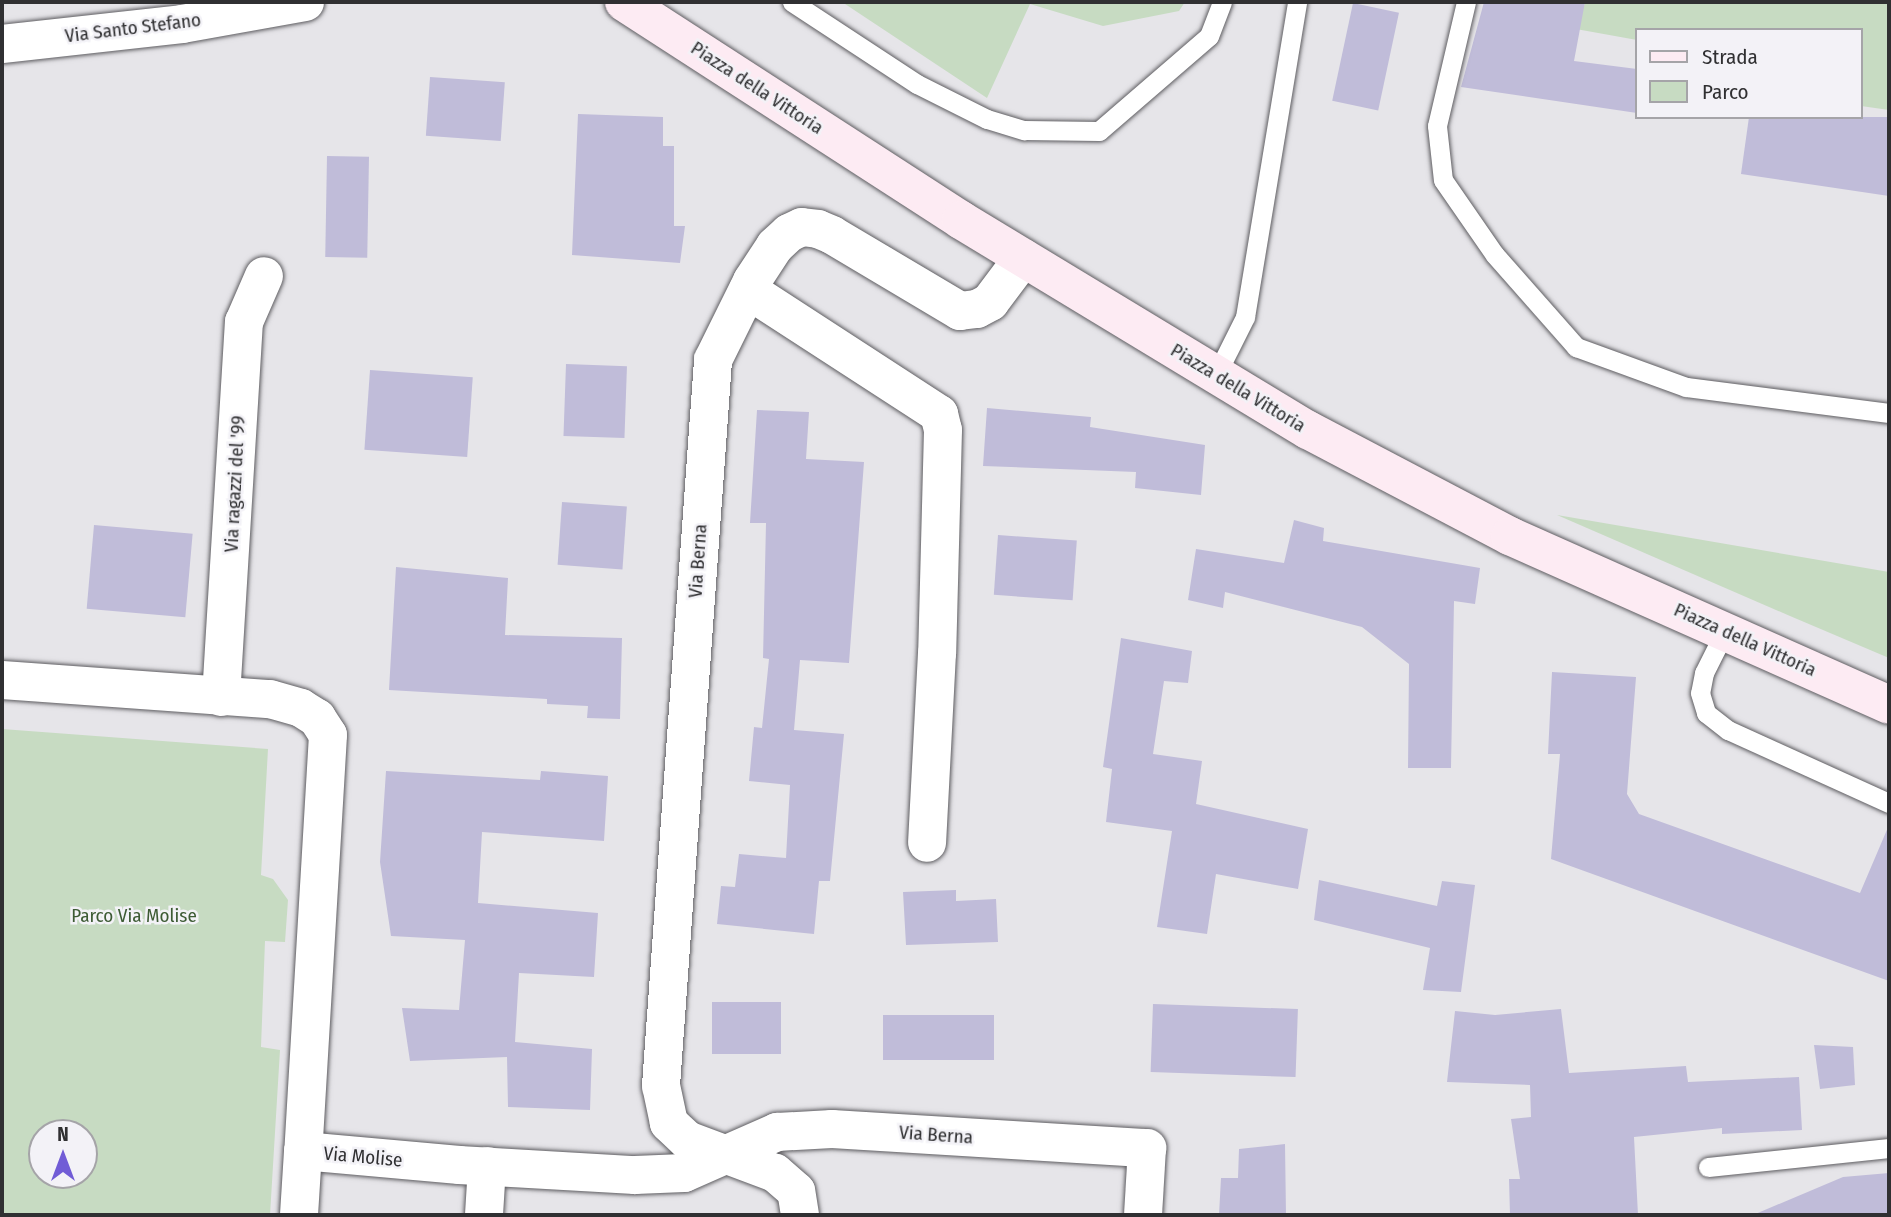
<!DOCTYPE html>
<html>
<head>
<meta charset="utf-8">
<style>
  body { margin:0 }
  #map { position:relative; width:1891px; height:1217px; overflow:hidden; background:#e6e5e9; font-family:"Fira Sans Condensed",sans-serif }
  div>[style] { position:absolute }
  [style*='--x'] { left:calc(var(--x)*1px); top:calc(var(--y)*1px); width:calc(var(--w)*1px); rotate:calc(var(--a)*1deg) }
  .green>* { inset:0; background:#c7dbc2 }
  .building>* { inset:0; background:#c0bcd9; transform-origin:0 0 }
  .roads { filter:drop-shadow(0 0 2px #5e5d61) drop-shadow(0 0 2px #5e5d61) }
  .service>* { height:19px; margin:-9.5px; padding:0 9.5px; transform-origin:9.5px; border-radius:9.5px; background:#fff }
  .minor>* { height:38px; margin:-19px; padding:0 19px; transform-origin:19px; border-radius:19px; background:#fff }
  .secondary>* { height:38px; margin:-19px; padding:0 19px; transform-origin:19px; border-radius:19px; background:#fdebf3 }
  span { translate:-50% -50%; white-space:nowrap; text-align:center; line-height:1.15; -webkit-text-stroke:5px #f3f2f7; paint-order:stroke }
  .street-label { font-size:19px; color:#303032 }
  .park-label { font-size:19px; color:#3d5b34 }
  .frame { position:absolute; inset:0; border:4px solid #303032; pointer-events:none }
  .legend { position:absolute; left:1635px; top:28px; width:228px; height:91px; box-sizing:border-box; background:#f3f2f7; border:2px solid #a5a4a8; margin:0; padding:9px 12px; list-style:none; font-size:21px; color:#303032 }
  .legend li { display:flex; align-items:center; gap:14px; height:35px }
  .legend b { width:35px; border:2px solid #a5a4a8 }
  .north { position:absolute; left:28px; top:1119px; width:70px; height:70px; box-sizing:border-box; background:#f3f2f7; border:2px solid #a5a4a8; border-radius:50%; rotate:0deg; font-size:19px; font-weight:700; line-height:28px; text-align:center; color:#303032 }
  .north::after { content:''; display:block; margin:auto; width:24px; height:32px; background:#715cd6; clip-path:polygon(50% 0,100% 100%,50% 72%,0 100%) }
</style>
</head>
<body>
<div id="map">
  <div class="green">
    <i style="clip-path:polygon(842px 2px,1185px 2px,1179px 11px,1103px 26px,1030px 4px,987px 98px)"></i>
    <i style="clip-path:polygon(1577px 2px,1584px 6px,1585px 2px,1889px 2px,1889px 110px,1861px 106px,1861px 30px,1637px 30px,1637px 40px,1576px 29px)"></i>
    <i style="clip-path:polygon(1557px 515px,1889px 572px,1889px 658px,1790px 616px)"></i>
    <i style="clip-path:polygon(evenodd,2px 729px,268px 749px,261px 875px,273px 879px,288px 900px,285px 942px,265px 941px,261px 1047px,280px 1050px,270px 1215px,2px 1215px,2px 729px,42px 1133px,84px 1133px,84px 1175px,42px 1175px,42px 1133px)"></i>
  </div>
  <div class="building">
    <i style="clip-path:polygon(1484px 2px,1585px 2px,1574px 61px,1637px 69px,1637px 113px,1461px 87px)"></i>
    <i style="left:1353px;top:3px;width:47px;height:100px;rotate:12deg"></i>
    <i style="left:430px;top:77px;width:75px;height:59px;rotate:4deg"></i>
    <i style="clip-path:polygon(578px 114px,663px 117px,663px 146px,674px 146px,674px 226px,685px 226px,680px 263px,572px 255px)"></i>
    <i style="clip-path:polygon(1749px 117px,1889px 117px,1889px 196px,1741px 174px)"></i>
    <i style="left:327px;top:156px;width:42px;height:101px;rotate:1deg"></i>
    <i style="left:566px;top:364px;width:61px;height:72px;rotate:2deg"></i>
    <i style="left:370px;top:370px;width:103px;height:80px;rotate:4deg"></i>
    <i style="clip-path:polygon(987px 408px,1091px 417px,1090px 427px,1205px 445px,1201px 495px,1135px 488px,1136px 472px,983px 466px)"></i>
    <i style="clip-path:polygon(757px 410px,809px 412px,806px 459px,864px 462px,849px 663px,800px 660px,794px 730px,844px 734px,830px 881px,819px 881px,814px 934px,717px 924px,721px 886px,735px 887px,739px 854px,786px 858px,790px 785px,749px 781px,754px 727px,762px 728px,769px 659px,763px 658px,766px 523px,750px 523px)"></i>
    <i style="left:562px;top:502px;width:65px;height:63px;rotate:4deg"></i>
    <i style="clip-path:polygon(1294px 520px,1324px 528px,1323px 541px,1480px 568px,1475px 604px,1454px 601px,1451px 768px,1408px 768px,1409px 664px,1362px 627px,1225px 592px,1223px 608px,1188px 600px,1196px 549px,1284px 563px)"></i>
    <i style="left:94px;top:525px;width:99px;height:84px;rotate:5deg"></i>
    <i style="left:998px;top:535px;width:79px;height:60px;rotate:4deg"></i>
    <i style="clip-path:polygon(396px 567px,508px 578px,505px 635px,622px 638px,620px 719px,587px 718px,588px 706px,547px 704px,547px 699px,389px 690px)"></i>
    <i style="clip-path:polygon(1121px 638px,1192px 651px,1188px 683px,1164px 681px,1153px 754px,1202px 761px,1196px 804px,1308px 829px,1298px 889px,1216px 874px,1207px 934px,1157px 927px,1172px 831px,1106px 822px,1112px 769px,1103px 767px)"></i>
    <i style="clip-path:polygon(1552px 672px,1636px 677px,1627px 794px,1639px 814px,1860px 893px,1889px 825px,1889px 981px,1551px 859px,1560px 754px,1548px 754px)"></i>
    <i style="clip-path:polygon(386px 771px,540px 780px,541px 771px,608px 776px,604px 841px,482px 832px,478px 903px,598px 913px,594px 977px,519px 973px,515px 1042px,592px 1049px,590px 1110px,508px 1107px,507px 1057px,410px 1061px,402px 1008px,459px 1010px,465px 940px,391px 936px,380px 862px)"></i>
    <i style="clip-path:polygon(1319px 880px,1437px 906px,1442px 881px,1475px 885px,1461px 992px,1423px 990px,1430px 948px,1314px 920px)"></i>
    <i style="clip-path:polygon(956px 890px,956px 901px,996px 899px,998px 942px,906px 945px,903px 892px)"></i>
    <i style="left:712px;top:1002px;width:69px;height:52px"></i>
    <i style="left:1153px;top:1004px;width:145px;height:68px;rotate:2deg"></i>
    <i style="clip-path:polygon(1561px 1009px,1569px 1073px,1686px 1066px,1688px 1082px,1799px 1077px,1802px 1130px,1722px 1134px,1722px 1128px,1634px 1137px,1638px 1215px,1510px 1215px,1509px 1179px,1520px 1179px,1511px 1119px,1531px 1117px,1530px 1085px,1447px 1082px,1455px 1011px,1495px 1015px)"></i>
    <i style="left:883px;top:1015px;width:111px;height:45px"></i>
    <i style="clip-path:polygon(1814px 1045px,1853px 1047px,1855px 1085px,1820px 1089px)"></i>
    <i style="clip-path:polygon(1285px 1144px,1286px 1215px,1219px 1215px,1221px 1178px,1238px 1178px,1239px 1149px)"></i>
    <i style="clip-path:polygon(1889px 1173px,1889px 1215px,1753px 1215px,1843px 1177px)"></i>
  </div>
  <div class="roads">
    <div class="service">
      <i style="--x:792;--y:2;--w:149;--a:33.3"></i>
      <i style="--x:917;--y:84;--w:78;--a:26.6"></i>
      <i style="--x:987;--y:119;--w:39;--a:17"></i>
      <i style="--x:1024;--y:130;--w:75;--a:0.8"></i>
      <i style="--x:1099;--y:131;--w:145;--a:-40.8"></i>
      <i style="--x:1209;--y:36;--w:36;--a:-69"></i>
      <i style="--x:1466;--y:2;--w:127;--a:103.2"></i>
      <i style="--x:1437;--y:126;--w:54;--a:83.7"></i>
      <i style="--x:1443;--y:180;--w:91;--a:55.3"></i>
      <i style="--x:1495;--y:255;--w:123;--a:48.6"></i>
      <i style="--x:1576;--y:347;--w:117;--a:20"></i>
      <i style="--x:1686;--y:387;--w:205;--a:7.3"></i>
      <i style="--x:1216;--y:375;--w:65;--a:-63.4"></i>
      <i style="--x:1245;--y:317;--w:319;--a:-80.6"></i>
      <i style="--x:1725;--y:631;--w:47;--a:116.6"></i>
      <i style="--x:1704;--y:673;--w:20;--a:101"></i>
      <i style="--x:1700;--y:693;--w:21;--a:73"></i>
      <i style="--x:1706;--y:713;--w:28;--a:38"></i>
      <i style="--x:1728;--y:730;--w:177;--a:24.4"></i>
      <i style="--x:1708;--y:1167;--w:182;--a:-6"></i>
    </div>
    <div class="minor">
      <i style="--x:2;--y:44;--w:181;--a:-6.3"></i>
      <i style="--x:182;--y:24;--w:125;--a:-10.1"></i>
      <i style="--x:748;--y:290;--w:228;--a:33"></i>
      <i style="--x:939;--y:414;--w:16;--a:76"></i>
      <i style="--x:943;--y:430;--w:223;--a:91.5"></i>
      <i style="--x:937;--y:653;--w:190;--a:93"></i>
      <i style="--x:2;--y:680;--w:269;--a:4.1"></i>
      <i style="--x:270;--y:699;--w:32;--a:16"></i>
      <i style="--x:301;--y:708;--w:19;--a:32"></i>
      <i style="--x:317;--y:718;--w:20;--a:57"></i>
      <i style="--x:328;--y:735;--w:417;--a:93.4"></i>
      <i style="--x:221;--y:697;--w:376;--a:-86.5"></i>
      <i style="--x:244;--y:322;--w:50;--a:-66.5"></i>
      <i style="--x:299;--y:1215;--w:64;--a:-86.4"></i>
      <i style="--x:303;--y:1151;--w:157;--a:5.1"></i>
      <i style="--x:459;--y:1165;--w:176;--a:3.3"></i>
      <i style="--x:635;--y:1175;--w:49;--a:-2.3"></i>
      <i style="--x:684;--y:1173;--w:102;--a:-23.8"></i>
      <i style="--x:777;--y:1132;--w:55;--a:-3.1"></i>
      <i style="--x:832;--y:1129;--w:316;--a:3.5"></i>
      <i style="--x:1147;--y:1148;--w:67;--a:93.4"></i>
      <i style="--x:484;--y:1215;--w:49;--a:-86.5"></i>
      <i style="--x:800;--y:1215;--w:24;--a:-99"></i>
      <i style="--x:796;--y:1191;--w:28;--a:-139"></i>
      <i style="--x:775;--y:1173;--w:94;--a:-159.4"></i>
      <i style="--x:687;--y:1140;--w:25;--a:-137"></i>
      <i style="--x:669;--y:1123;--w:38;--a:-102"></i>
      <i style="--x:661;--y:1086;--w:728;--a:-85.9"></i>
      <i style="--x:713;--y:360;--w:88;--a:-63.7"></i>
      <i style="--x:752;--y:281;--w:42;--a:-56.7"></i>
      <i style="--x:775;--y:246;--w:19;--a:-43"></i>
      <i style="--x:789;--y:233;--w:14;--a:-25"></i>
      <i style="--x:802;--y:227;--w:16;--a:7"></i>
      <i style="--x:818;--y:229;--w:15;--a:23"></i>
      <i style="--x:832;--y:235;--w:149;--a:30.7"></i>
      <i style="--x:960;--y:311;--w:17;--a:-7"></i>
      <i style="--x:977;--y:309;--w:15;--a:-28"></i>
      <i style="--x:990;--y:302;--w:55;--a:-53.1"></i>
    </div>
    <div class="secondary">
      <i style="--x:624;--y:2;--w:401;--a:32.9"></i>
      <i style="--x:961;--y:220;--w:406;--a:31.2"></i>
      <i style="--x:1308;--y:430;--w:228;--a:27.7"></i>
      <i style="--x:1510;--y:536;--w:415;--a:24"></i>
    </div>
  </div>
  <div class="street-label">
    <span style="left:133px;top:28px;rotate:-7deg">Via Santo Stefano</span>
    <span style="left:757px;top:88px;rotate:33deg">Piazza della Vittoria</span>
    <span style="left:1238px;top:388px;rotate:31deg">Piazza della Vittoria</span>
    <span style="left:235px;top:484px;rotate:-87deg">Via ragazzi del '99</span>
    <span style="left:698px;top:561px;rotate:-86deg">Via Berna</span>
    <span style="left:1745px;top:640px;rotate:24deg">Piazza della Vittoria</span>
    <span style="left:936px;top:1135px;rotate:4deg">Via Berna</span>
    <span style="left:363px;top:1157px;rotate:5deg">Via Molise</span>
  </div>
  <div class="park-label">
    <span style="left:134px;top:916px">Parco Via Molise</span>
  </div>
  <div class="frame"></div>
  <ul class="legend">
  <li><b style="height:9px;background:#fdebf3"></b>Strada</li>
  <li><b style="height:19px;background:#c7dbc2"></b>Parco</li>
  </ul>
  <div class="north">N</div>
</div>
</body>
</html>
